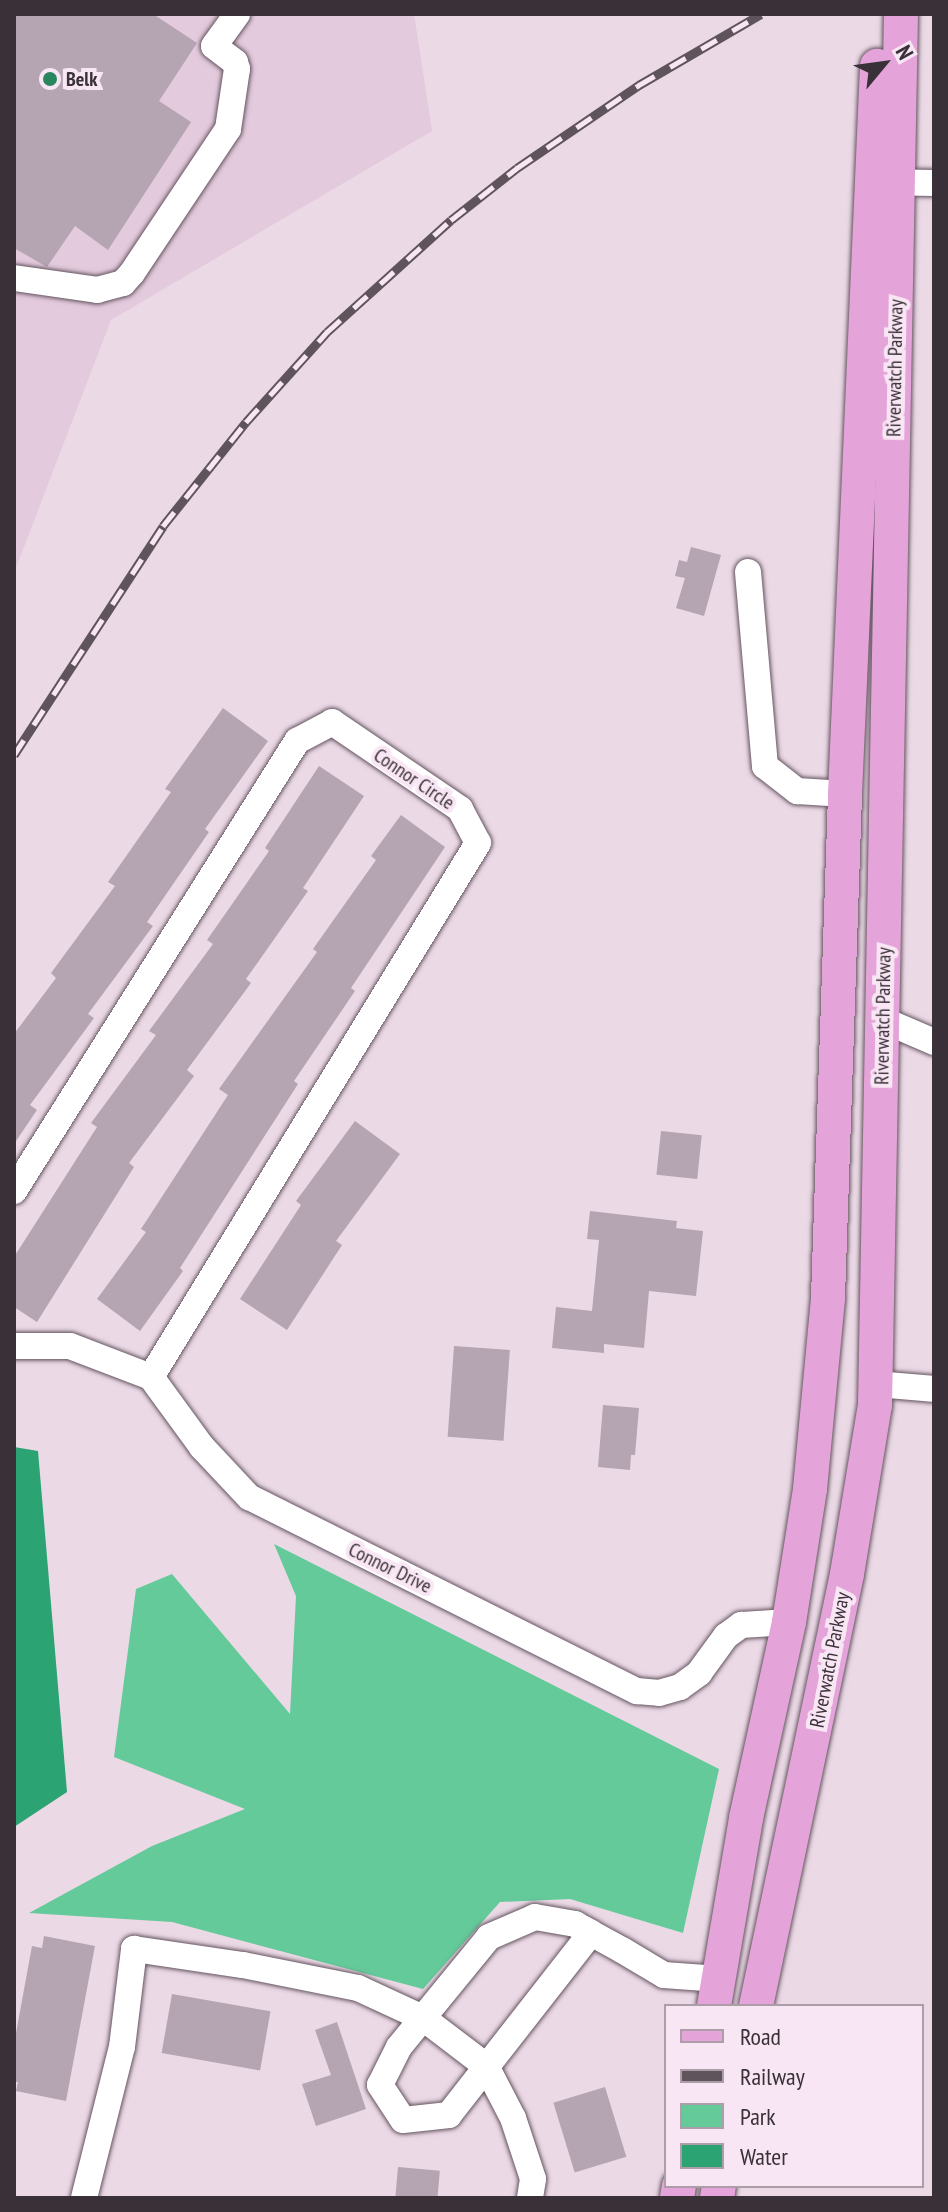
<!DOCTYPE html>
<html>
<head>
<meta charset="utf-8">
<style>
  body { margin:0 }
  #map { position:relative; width:948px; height:2212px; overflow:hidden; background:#ebd9e6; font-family:"PT Sans Narrow",sans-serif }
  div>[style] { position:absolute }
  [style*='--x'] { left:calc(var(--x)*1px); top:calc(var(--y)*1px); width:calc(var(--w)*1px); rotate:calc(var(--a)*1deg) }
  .built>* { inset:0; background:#e3cadc }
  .green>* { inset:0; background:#64ca9a }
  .water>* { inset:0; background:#2ca372 }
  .building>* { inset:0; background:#b5a4b1; transform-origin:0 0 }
  .roads { filter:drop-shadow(0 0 2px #645560) drop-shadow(0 0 2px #645560) }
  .minor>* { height:26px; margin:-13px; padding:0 13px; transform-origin:13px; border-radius:13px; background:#fff }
  .major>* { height:34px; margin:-17px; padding:0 17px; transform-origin:17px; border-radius:17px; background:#e5a4d9 }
  .rail>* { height:9px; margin-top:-4.5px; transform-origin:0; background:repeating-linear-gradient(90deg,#f9e6f4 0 18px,#5f545c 0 36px); box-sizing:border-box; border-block:2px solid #5f545c }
  .dots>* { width:22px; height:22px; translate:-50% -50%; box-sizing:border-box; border:4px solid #f9e6f4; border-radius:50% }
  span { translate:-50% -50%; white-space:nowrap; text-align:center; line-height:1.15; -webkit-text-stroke:8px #f9e6f4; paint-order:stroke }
  .poi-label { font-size:20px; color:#393137; font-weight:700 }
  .left { translate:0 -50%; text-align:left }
  .street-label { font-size:20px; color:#393137 }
  .frame { position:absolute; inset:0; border:16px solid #393137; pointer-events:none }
  .legend { position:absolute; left:664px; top:2004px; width:260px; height:184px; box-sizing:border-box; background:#f9e6f4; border:2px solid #ac9ea8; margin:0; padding:10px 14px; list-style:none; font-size:24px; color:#393137 }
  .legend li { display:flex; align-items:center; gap:16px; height:40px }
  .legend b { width:40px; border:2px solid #ac9ea8 }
  .north { position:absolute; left:844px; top:24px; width:80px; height:80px; -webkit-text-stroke:6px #f9e6f4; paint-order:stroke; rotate:61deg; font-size:22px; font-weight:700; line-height:32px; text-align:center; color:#393137 }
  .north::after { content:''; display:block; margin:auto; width:28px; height:36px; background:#393137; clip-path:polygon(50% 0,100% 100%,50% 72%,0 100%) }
</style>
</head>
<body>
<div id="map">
  <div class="built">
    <i style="clip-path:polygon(14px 14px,414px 14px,432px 131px,111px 320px,14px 573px)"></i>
  </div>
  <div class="green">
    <i style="clip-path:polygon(274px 1544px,719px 1769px,683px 1933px,570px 1899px,500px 1902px,423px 1989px,172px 1922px,29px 1913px,152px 1846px,245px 1809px,114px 1757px,136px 1589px,172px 1574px,290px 1714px,296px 1596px)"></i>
  </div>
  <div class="water">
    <i style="clip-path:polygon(14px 1447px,38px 1451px,67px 1792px,14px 1827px)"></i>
  </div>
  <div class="building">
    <i style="clip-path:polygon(14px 14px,153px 14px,197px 43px,159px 101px,191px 122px,108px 250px,75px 226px,47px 267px,14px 248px)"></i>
    <i style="clip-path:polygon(691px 547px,721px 555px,704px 616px,676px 608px,685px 578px,675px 576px,679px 560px,687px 562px)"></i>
    <i style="clip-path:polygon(223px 708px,268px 741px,205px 829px,209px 832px,147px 922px,153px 926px,88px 1014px,94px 1018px,30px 1105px,37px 1110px,14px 1144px,14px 1034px,56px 978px,51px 973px,115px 886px,108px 882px,171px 792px,165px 789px)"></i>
    <i style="clip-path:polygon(319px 766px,364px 796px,303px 888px,308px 891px,246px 979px,251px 983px,187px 1070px,194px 1076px,129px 1163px,134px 1167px,37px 1322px,14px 1307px,14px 1257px,97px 1127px,91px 1123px,156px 1035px,149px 1031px,213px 944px,207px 940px,269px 851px,265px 848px)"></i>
    <i style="clip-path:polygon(401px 815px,445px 847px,351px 988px,355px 991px,294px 1081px,298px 1084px,180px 1268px,183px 1271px,140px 1331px,97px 1299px,146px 1232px,141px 1229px,228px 1095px,219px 1089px,317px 952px,313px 949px,376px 860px,371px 856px)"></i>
    <i style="clip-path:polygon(355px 1121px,400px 1154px,336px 1241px,342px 1245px,287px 1330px,240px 1299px,301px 1205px,296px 1201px)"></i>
    <i style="left:661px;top:1131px;width:41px;height:44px;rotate:6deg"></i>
    <i style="clip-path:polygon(590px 1211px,677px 1221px,676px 1228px,703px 1231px,696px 1296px,649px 1291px,644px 1348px,604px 1344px,604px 1353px,552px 1348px,556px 1307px,592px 1311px,599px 1240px,587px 1239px)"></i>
    <i style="left:454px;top:1346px;width:56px;height:91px;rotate:4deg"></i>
    <i style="clip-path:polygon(603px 1405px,639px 1408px,635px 1455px,631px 1455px,630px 1470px,598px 1467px)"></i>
    <i style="clip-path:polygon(44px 1936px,95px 1946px,66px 2101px,16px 2091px,18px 2082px,14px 2082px,14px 2044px,32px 1946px,42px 1948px)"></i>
    <i style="left:172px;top:1994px;width:100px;height:60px;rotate:10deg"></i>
    <i style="clip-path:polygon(337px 2022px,366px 2109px,316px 2126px,302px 2084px,331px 2075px,315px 2030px)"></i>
    <i style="left:605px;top:2087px;width:73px;height:54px;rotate:73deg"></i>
    <i style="left:398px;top:2167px;width:42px;height:31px;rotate:5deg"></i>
  </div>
  <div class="roads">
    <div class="minor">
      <i style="--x:880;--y:182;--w:54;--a:1.1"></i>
      <i style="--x:14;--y:278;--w:84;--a:8.2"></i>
      <i style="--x:97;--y:290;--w:27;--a:-15"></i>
      <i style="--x:123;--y:283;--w:13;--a:-48"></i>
      <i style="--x:132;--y:273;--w:173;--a:-56.3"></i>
      <i style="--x:228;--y:129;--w:61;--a:-81.5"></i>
      <i style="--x:237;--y:69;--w:7;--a:-106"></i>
      <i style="--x:235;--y:62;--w:26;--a:-143"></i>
      <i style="--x:214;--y:46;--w:39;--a:-54"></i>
      <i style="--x:748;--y:572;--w:195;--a:85"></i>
      <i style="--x:765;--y:766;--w:41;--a:38"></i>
      <i style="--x:797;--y:791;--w:48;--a:3.6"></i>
      <i style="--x:883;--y:1020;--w:56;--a:23.3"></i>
      <i style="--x:14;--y:1191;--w:532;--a:-57.83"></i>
      <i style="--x:297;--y:741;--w:40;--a:-28"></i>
      <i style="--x:332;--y:722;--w:155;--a:34.2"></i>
      <i style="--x:460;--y:809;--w:38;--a:62"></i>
      <i style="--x:478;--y:843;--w:626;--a:121.48"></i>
      <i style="--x:14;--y:1346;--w:56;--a:0"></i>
      <i style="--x:70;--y:1346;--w:87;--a:20.9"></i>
      <i style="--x:151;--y:1377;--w:87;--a:53.9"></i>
      <i style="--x:202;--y:1447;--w:69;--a:46.8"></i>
      <i style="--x:249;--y:1497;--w:434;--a:26.6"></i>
      <i style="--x:637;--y:1691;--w:22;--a:5"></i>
      <i style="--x:659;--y:1693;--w:22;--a:-16"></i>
      <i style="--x:680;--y:1687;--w:24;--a:-36"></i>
      <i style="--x:699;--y:1673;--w:46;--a:-53.9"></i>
      <i style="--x:726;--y:1636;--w:19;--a:-36"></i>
      <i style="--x:741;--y:1625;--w:48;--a:-3.6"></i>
      <i style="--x:876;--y:1384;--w:58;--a:4.9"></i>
      <i style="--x:591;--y:1933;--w:231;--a:128"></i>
      <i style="--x:449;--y:2115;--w:46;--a:173.8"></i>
      <i style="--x:403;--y:2120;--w:42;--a:-123.3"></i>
      <i style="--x:380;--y:2085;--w:42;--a:-63.4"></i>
      <i style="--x:399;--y:2047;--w:142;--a:-50.7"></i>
      <i style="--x:489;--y:1937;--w:50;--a:-23.5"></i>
      <i style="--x:535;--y:1917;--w:41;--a:9.9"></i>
      <i style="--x:575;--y:1924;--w:18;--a:29"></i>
      <i style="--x:591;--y:1933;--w:35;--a:29"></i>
      <i style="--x:622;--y:1950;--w:49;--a:30.8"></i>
      <i style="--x:664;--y:1975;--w:55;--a:4.2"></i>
      <i style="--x:84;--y:2198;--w:156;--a:-75.9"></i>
      <i style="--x:122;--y:2047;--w:99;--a:-83"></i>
      <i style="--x:134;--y:1949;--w:110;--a:8.4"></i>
      <i style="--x:243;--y:1965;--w:117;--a:11.3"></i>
      <i style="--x:358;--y:1988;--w:72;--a:24.8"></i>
      <i style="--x:423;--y:2018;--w:79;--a:37.3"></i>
      <i style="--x:486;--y:2066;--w:59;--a:62.6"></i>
      <i style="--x:513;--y:2118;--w:64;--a:71.8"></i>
      <i style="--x:533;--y:2179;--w:19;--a:99"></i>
    </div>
    <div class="major">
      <i style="--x:714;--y:2006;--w:191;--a:-80.3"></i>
      <i style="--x:746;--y:1818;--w:201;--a:-77.6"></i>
      <i style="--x:789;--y:1622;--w:135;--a:-81"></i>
      <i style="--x:810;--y:1489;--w:193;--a:-84.6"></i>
      <i style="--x:828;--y:1297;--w:503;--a:-88.06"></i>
      <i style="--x:845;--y:794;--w:729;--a:-87.48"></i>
      <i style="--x:756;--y:2006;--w:441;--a:-78.1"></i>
      <i style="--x:847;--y:1574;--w:171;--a:-80.6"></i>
      <i style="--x:875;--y:1405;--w:1391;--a:-88.93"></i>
      <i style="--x:677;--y:2198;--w:12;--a:-81"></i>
      <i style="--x:717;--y:2198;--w:12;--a:-81"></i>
    </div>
  </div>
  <div class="rail">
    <i style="--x:14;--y:755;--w:273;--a:-56.9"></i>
    <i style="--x:163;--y:526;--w:133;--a:-51.4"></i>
    <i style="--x:246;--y:422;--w:121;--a:-48"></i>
    <i style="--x:327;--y:332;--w:167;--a:-42.1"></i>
    <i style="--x:451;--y:220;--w:84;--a:-38.2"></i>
    <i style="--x:517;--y:168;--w:148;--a:-34.2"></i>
    <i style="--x:639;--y:85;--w:141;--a:-30.2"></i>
  </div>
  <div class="dots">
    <i style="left:50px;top:79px;background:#28875f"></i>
  </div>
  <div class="poi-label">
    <span class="left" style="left:66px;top:79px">Belk</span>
  </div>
  <div class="street-label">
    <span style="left:895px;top:368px;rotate:-89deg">Riverwatch Parkway</span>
    <span style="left:414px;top:779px;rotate:34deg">Connor Circle</span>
    <span style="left:883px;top:1016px;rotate:-89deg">Riverwatch Parkway</span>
    <span style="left:390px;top:1568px;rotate:26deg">Connor Drive</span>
    <span style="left:830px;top:1660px;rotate:-79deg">Riverwatch Parkway</span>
  </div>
  <div class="frame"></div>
  <ul class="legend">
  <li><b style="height:10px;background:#e5a4d9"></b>Road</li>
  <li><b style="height:10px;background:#5f545c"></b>Railway</li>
  <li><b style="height:22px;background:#64ca9a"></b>Park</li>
  <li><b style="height:22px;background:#2ca372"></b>Water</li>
  </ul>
  <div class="north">N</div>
</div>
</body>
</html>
